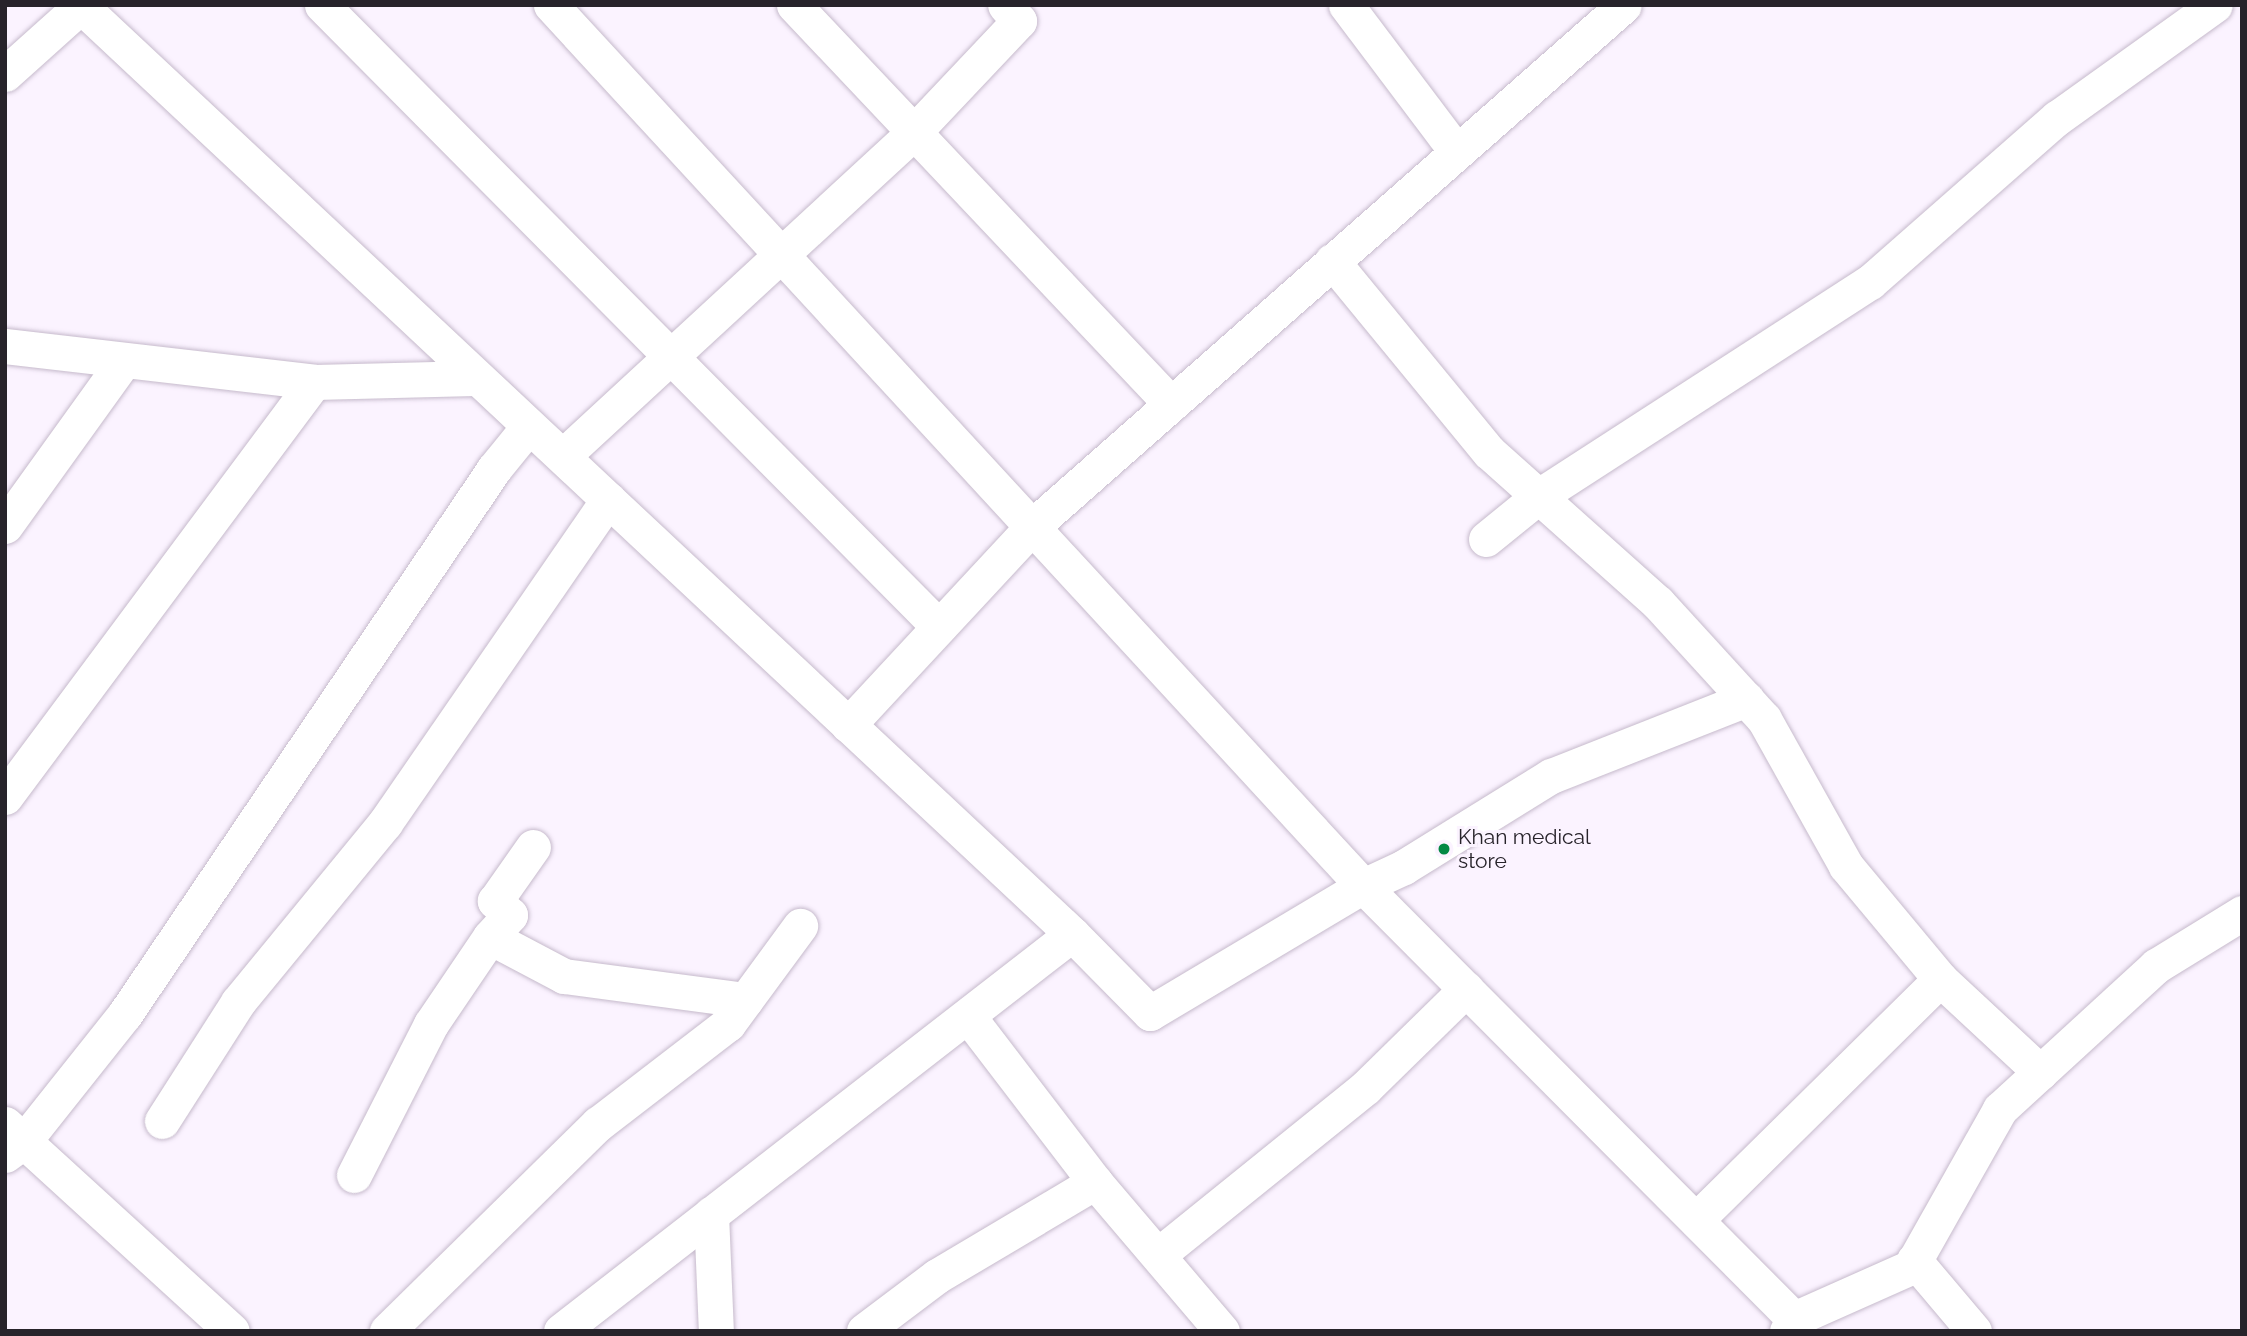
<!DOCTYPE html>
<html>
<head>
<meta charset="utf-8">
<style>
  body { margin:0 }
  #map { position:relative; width:2247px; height:1336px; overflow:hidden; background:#fbf3ff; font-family:Raleway,sans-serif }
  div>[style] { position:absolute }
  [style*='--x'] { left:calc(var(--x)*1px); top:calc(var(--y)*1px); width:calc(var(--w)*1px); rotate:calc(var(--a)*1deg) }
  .roads { filter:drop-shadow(0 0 2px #c6bacc) drop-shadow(0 0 2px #c6bacc) }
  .street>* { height:35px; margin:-17.5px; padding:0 17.5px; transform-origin:17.5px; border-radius:17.5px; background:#fff }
  .dots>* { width:19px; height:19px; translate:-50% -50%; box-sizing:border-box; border:4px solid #fbf3ff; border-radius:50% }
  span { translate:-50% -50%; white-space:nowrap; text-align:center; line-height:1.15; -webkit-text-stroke:6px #fbf3ff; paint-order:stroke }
  .poi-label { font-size:21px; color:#27232a }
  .left { translate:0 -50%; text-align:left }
  .frame { position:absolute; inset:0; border:7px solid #27232a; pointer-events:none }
</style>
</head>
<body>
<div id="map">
  <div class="roads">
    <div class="street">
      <i style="--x:322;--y:5;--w:876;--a:45.23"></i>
      <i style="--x:551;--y:5;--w:1198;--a:47.33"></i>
      <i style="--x:1363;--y:886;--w:611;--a:45.13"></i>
      <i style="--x:1794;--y:1319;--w:14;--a:120"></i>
      <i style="--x:794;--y:5;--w:549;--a:46.62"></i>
      <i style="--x:1346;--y:5;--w:183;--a:53"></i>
      <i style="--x:81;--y:6;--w:1358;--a:43.12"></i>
      <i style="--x:1072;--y:934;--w:111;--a:45.4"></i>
      <i style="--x:1150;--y:1013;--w:248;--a:-30.8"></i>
      <i style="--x:1363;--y:886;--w:45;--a:-24.9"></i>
      <i style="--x:1404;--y:867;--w:173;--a:-31.8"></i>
      <i style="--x:1551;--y:776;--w:210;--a:-21.5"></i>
      <i style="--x:5;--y:74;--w:103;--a:-41.9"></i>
      <i style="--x:1332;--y:261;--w:247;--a:50.6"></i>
      <i style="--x:1489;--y:452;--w:227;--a:41.8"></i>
      <i style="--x:1658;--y:603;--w:157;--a:47.6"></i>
      <i style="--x:1764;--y:719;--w:168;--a:60.8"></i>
      <i style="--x:1846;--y:866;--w:147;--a:50.2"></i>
      <i style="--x:1940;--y:979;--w:137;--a:42.9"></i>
      <i style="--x:5;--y:346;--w:311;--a:6.6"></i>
      <i style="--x:314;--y:382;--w:161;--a:-1.4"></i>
      <i style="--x:563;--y:456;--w:478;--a:-42.7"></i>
      <i style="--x:914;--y:132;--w:153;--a:-46.6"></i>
      <i style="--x:1019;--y:21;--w:21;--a:-131"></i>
      <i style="--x:5;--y:526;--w:202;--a:-54.3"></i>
      <i style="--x:1486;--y:539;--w:68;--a:-39.1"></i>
      <i style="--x:1539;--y:496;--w:394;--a:-32.9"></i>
      <i style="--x:1870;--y:282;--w:249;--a:-41.3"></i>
      <i style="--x:2057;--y:118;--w:194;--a:-35.6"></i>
      <i style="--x:848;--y:725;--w:273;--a:-47.1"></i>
      <i style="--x:1034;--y:525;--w:786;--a:-41.39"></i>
      <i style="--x:5;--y:797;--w:517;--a:-53.33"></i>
      <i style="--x:490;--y:937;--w:84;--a:27.8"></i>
      <i style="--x:564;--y:976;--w:183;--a:7.6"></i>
      <i style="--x:968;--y:1016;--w:209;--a:52.6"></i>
      <i style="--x:1095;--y:1182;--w:196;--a:49.6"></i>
      <i style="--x:162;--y:1121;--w:141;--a:-57.4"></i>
      <i style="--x:238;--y:1002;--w:232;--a:-50.6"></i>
      <i style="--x:385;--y:823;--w:393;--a:-55.4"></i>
      <i style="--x:5;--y:1124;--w:307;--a:42.4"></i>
      <i style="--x:5;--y:1155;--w:24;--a:-36"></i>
      <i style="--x:24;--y:1141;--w:162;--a:-51.5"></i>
      <i style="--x:125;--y:1014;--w:658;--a:-55.9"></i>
      <i style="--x:494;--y:469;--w:55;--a:-50.9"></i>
      <i style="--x:354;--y:1175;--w:169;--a:-63"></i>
      <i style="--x:431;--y:1024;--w:105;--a:-55.9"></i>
      <i style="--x:490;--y:937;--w:30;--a:-48"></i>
      <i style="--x:510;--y:915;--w:21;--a:-137"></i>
      <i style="--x:495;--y:901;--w:66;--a:-54.9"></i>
      <i style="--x:711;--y:1214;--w:117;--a:87.6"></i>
      <i style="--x:1696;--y:1220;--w:343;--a:-44.6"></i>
      <i style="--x:1158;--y:1255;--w:267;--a:-38.9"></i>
      <i style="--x:1366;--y:1087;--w:140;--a:-44.4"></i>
      <i style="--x:1914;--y:1260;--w:93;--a:49.8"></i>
      <i style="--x:1794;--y:1319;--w:128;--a:-24"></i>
      <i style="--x:1911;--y:1267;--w:181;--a:-60.6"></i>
      <i style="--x:2000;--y:1109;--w:212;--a:-42.5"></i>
      <i style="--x:2156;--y:966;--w:101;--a:-31.6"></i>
      <i style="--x:387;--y:1331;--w:296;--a:-44.5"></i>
      <i style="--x:598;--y:1124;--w:164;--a:-37.6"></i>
      <i style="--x:728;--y:1024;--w:122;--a:-53.7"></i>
      <i style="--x:561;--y:1331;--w:647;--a:-37.84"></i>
      <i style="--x:864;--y:1331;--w:91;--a:-37"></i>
      <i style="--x:937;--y:1276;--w:184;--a:-30.7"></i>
    </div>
  </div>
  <div class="dots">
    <i style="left:1444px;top:849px;background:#048945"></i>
  </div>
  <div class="poi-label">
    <span class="left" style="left:1458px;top:849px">Khan medical<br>store</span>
  </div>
  <div class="frame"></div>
</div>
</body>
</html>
